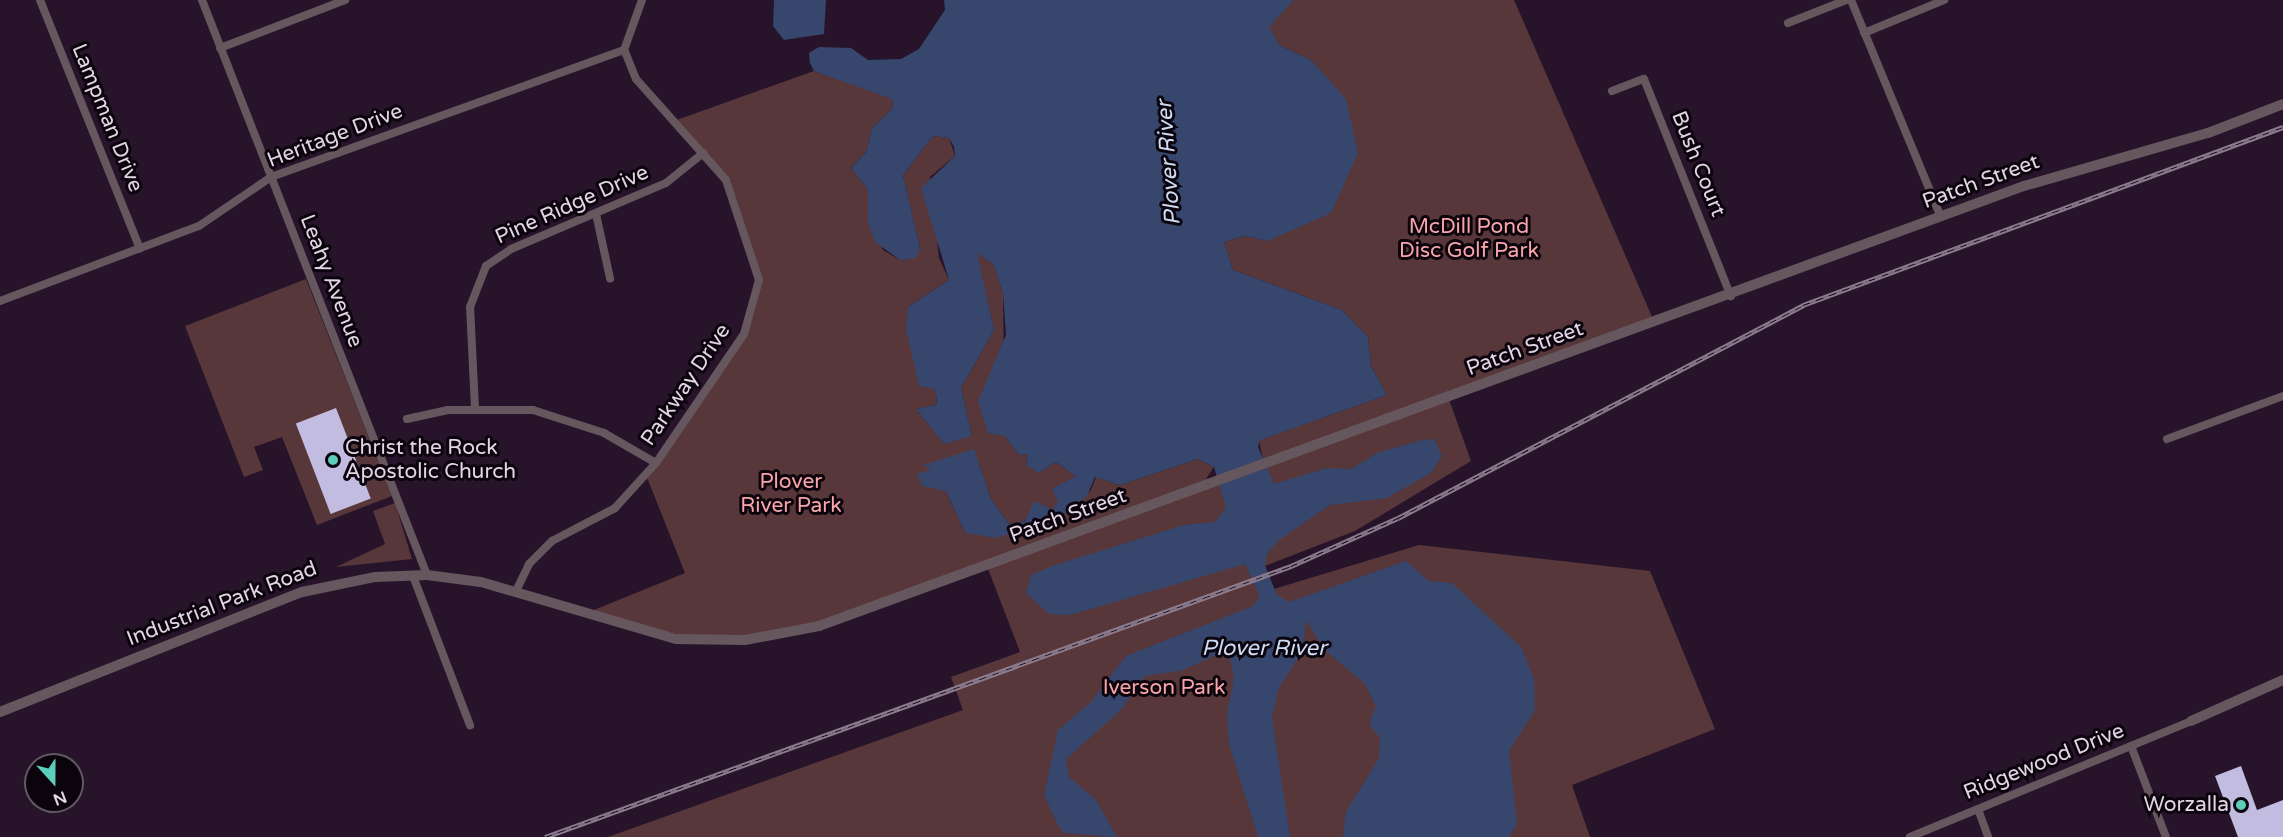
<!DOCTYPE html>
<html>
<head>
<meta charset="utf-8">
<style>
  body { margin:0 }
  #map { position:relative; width:2283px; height:837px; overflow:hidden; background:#27142b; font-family:"Varela Round",sans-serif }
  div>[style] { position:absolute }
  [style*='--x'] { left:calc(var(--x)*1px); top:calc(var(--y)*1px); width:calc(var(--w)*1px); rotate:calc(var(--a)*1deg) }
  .green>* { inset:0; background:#573739 }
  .water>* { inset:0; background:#36466d }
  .building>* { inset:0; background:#c2bce0; transform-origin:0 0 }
  .minor>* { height:8px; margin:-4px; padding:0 4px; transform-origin:4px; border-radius:4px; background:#66575e }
  .tertiary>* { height:10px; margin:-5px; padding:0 5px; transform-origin:5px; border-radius:5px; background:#66575e }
  .rail>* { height:4.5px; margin-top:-2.25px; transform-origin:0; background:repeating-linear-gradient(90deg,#0b040d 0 7px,#8b7b8e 0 14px); box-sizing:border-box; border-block:2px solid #8b7b8e }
  .dots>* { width:16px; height:16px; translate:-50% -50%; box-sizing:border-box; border:3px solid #0b040d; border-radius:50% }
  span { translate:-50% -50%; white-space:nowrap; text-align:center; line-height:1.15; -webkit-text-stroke:6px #0b040d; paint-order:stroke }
  .street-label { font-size:21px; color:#e2d5e4 }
  .park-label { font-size:21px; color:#f8a5a9 }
  .poi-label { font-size:21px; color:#e2d5e4 }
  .left { translate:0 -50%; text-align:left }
  .right { translate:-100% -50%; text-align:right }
  .water-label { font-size:22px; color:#cddaf4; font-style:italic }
  .north { position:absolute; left:24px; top:753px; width:60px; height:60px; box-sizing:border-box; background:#0b040d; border:2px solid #615863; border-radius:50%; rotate:159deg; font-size:16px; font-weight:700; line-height:24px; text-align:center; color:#e2d5e4 }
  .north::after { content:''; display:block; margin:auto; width:21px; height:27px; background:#5bcebc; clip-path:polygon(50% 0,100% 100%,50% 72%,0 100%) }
</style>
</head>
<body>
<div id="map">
  <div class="green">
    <i style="clip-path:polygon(1294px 0,1514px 0,1653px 319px,1447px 394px,1471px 461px,1355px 531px,1265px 566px,1274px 589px,1419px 545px,1650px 571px,1715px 729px,1572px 785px,1590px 837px,608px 837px,963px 710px,951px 677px,1020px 652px,987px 566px,819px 626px,710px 641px,584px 614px,685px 573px,646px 475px,744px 334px,759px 280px,726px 180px,674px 121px,814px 71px,892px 98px,893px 108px,872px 128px,866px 152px,851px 168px,868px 190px,868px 222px,883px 250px,900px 260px,920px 248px,903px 175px,933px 136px,949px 138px,955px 156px,930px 177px,939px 258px,949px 280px,908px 307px,937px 396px,936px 405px,916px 409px,937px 435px,972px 436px,961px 388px,994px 330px,976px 252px,993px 264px,1003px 293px,1005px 436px,1019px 455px,1028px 454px,1026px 464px,1039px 473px,1056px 462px,1076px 476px,1053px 490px,1059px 501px,1053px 511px,1035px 508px,1024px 521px,1009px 524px,991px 499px,979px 464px,961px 454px,926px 465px,931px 467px,933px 484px,946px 491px,965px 533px,1063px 515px,1091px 490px,1096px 477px,1120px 485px,1198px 459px,1214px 467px,1204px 482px,1263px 460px,1259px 440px,1387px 395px,1371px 366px,1368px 337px,1342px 310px,1233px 270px,1224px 242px,1245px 236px,1268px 241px,1311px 60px,1279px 45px,1268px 27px)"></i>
    <i style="clip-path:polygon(306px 279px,392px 496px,317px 525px,282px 437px,254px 447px,263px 470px,244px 477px,185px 326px)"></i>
    <i style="clip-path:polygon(395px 503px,412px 559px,336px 567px,385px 544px,373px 511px)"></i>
  </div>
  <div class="water">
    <i style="clip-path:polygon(774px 0,826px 0,824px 34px,784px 40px,773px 26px)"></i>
    <i style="clip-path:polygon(944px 0,1294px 0,1269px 27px,1279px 45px,1311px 60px,1346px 99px,1358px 153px,1331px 213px,1268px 241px,1245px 236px,1224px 242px,1233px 270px,1342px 310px,1368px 337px,1371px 366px,1387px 395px,1260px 440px,1258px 447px,1274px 484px,1327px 468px,1351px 469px,1377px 453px,1422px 440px,1434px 439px,1442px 456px,1431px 473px,1387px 498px,1330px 505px,1279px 540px,1267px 554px,1265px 566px,1277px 595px,1289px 602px,1406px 561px,1429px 581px,1452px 583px,1521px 647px,1534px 679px,1535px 710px,1509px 751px,1517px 824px,1509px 837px,1343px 837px,1346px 812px,1379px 758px,1380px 738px,1369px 724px,1376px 706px,1365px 684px,1324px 649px,1306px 620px,1303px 650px,1279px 688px,1272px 717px,1290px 837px,1258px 837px,1229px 744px,1227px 714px,1234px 677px,1229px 655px,1223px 652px,1183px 670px,1145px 676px,1120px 711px,1066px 759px,1069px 777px,1096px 800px,1117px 837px,1064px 833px,1058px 825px,1044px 795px,1058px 730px,1091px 702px,1126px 656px,1253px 606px,1260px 596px,1245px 564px,1070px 615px,1049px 614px,1026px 593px,1031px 575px,1052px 566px,1184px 525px,1215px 522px,1226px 508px,1214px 467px,1198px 459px,1120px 485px,1095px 477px,1087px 496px,1063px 515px,997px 538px,965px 533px,946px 491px,922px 486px,917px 474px,931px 470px,924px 465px,974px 449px,991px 499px,1009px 524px,1025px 521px,1034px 501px,1053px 510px,1058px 501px,1052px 489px,1076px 476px,1056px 462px,1039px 473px,1026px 465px,1028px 454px,1019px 455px,1005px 436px,988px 433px,978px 401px,1006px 335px,1003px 293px,993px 264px,977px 253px,994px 330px,961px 388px,972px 436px,944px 444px,916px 409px,936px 405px,937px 396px,934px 389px,919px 386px,906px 329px,908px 307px,949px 280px,921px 188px,955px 156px,954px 147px,949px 138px,933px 136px,903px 175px,920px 248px,916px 258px,900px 260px,875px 242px,868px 222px,868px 190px,851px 168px,866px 152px,872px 128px,893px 108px,892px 99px,814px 71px,810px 63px,809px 53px,819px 47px,851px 48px,868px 60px,901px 59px,919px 49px,945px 10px)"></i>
  </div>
  <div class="building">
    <i style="left:336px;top:408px;width:97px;height:43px;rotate:69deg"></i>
    <i style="clip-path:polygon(2241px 766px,2257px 810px,2283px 800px,2283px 837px,2238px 837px,2215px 776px)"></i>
  </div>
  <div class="minor">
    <i style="--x:40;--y:0;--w:268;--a:68.1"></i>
    <i style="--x:202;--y:0;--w:617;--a:68.63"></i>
    <i style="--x:1851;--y:0;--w:235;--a:67.5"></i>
    <i style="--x:1788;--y:23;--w:62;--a:-21.6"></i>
    <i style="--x:1864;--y:33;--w:87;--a:-22.4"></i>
    <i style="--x:220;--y:48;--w:134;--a:-21"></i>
    <i style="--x:1612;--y:91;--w:34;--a:-21"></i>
    <i style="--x:1644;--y:79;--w:234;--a:68.2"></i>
    <i style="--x:596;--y:214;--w:66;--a:77.7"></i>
    <i style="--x:0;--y:301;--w:213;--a:-20.7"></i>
    <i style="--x:199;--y:226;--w:87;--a:-34.2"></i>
    <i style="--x:271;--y:177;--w:375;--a:-19.8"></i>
    <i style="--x:475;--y:408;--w:101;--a:-92.8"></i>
    <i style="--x:470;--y:307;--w:44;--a:-68.7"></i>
    <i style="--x:486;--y:266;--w:30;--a:-34"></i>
    <i style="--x:511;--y:249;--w:168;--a:-23.1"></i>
    <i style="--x:666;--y:183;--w:48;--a:-39"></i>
    <i style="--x:407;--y:419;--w:42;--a:-12.4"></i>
    <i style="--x:448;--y:410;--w:85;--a:0"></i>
    <i style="--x:533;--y:410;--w:75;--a:17.9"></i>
    <i style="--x:604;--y:433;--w:60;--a:30"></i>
    <i style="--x:2167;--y:439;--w:124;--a:-20.3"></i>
    <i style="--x:413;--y:576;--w:160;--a:69.1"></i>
    <i style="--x:516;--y:591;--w:30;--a:-64"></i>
    <i style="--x:529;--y:564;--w:33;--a:-45"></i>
    <i style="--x:552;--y:541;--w:71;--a:-27.6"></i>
    <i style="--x:615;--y:508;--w:61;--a:-47.7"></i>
    <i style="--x:656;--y:463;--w:156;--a:-55.7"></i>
    <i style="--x:744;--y:334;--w:56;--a:-74.5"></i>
    <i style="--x:759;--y:280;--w:105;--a:-108.3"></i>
    <i style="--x:726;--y:180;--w:135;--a:-131.7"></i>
    <i style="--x:636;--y:79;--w:31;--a:-112"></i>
    <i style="--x:624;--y:50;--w:53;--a:-70.2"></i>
    <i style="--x:2131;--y:746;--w:97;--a:69"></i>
    <i style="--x:1978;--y:809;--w:30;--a:70"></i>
    <i style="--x:1910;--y:837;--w:304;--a:-22.4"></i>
  </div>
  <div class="tertiary">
    <i style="--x:0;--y:712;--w:325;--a:-21.7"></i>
    <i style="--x:302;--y:592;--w:75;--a:-11.6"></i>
    <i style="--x:375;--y:577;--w:52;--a:-2.2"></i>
    <i style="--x:427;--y:575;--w:54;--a:7.4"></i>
    <i style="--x:481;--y:582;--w:203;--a:16.3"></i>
    <i style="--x:676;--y:639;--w:69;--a:0.8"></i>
    <i style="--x:745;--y:640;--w:75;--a:-10.7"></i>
    <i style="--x:819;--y:626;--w:1283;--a:-20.06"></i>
    <i style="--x:2024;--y:186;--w:191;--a:-16.1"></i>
    <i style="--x:2208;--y:133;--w:80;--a:-21.1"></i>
    <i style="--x:2191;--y:721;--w:101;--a:-24"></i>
  </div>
  <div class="rail">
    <i style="--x:545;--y:837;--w:794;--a:-19.96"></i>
    <i style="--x:1291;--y:566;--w:117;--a:-24.2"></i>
    <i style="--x:1398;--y:518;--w:458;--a:-27.7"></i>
    <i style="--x:1803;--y:305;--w:512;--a:-20.35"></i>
  </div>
  <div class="dots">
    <i style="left:333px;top:460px;background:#5bcebc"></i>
    <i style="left:2241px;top:805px;background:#5bcebc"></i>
  </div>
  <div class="street-label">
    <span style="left:107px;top:118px;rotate:68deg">Lampman Drive</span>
    <span style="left:335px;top:136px;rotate:-21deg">Heritage Drive</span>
    <span style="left:1698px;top:164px;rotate:68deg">Bush Court</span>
    <span style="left:1981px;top:182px;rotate:-20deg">Patch Street</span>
    <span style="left:572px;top:205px;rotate:-24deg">Pine Ridge Drive</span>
    <span style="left:331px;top:281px;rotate:69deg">Leahy Avenue</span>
    <span style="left:1525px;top:349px;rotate:-20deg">Patch Street</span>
    <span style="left:686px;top:385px;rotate:-56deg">Parkway Drive</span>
    <span style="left:1068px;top:516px;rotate:-20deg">Patch Street</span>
    <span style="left:222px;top:604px;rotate:-21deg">Industrial Park Road</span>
    <span style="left:2044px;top:762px;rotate:-22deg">Ridgewood Drive</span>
  </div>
  <div class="park-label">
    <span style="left:1469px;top:239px">McDill Pond<br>Disc Golf Park</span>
    <span style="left:791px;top:494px">Plover<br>River Park</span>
    <span style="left:1164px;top:688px">Iverson Park</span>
  </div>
  <div class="poi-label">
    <span class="left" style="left:345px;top:460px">Christ the Rock<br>Apostolic Church</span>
    <span class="right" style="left:2229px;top:805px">Worzalla</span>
  </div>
  <div class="water-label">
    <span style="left:1169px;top:163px;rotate:-94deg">Plover River</span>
    <span style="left:1264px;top:649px">Plover River</span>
  </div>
  <div class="north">N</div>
</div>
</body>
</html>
